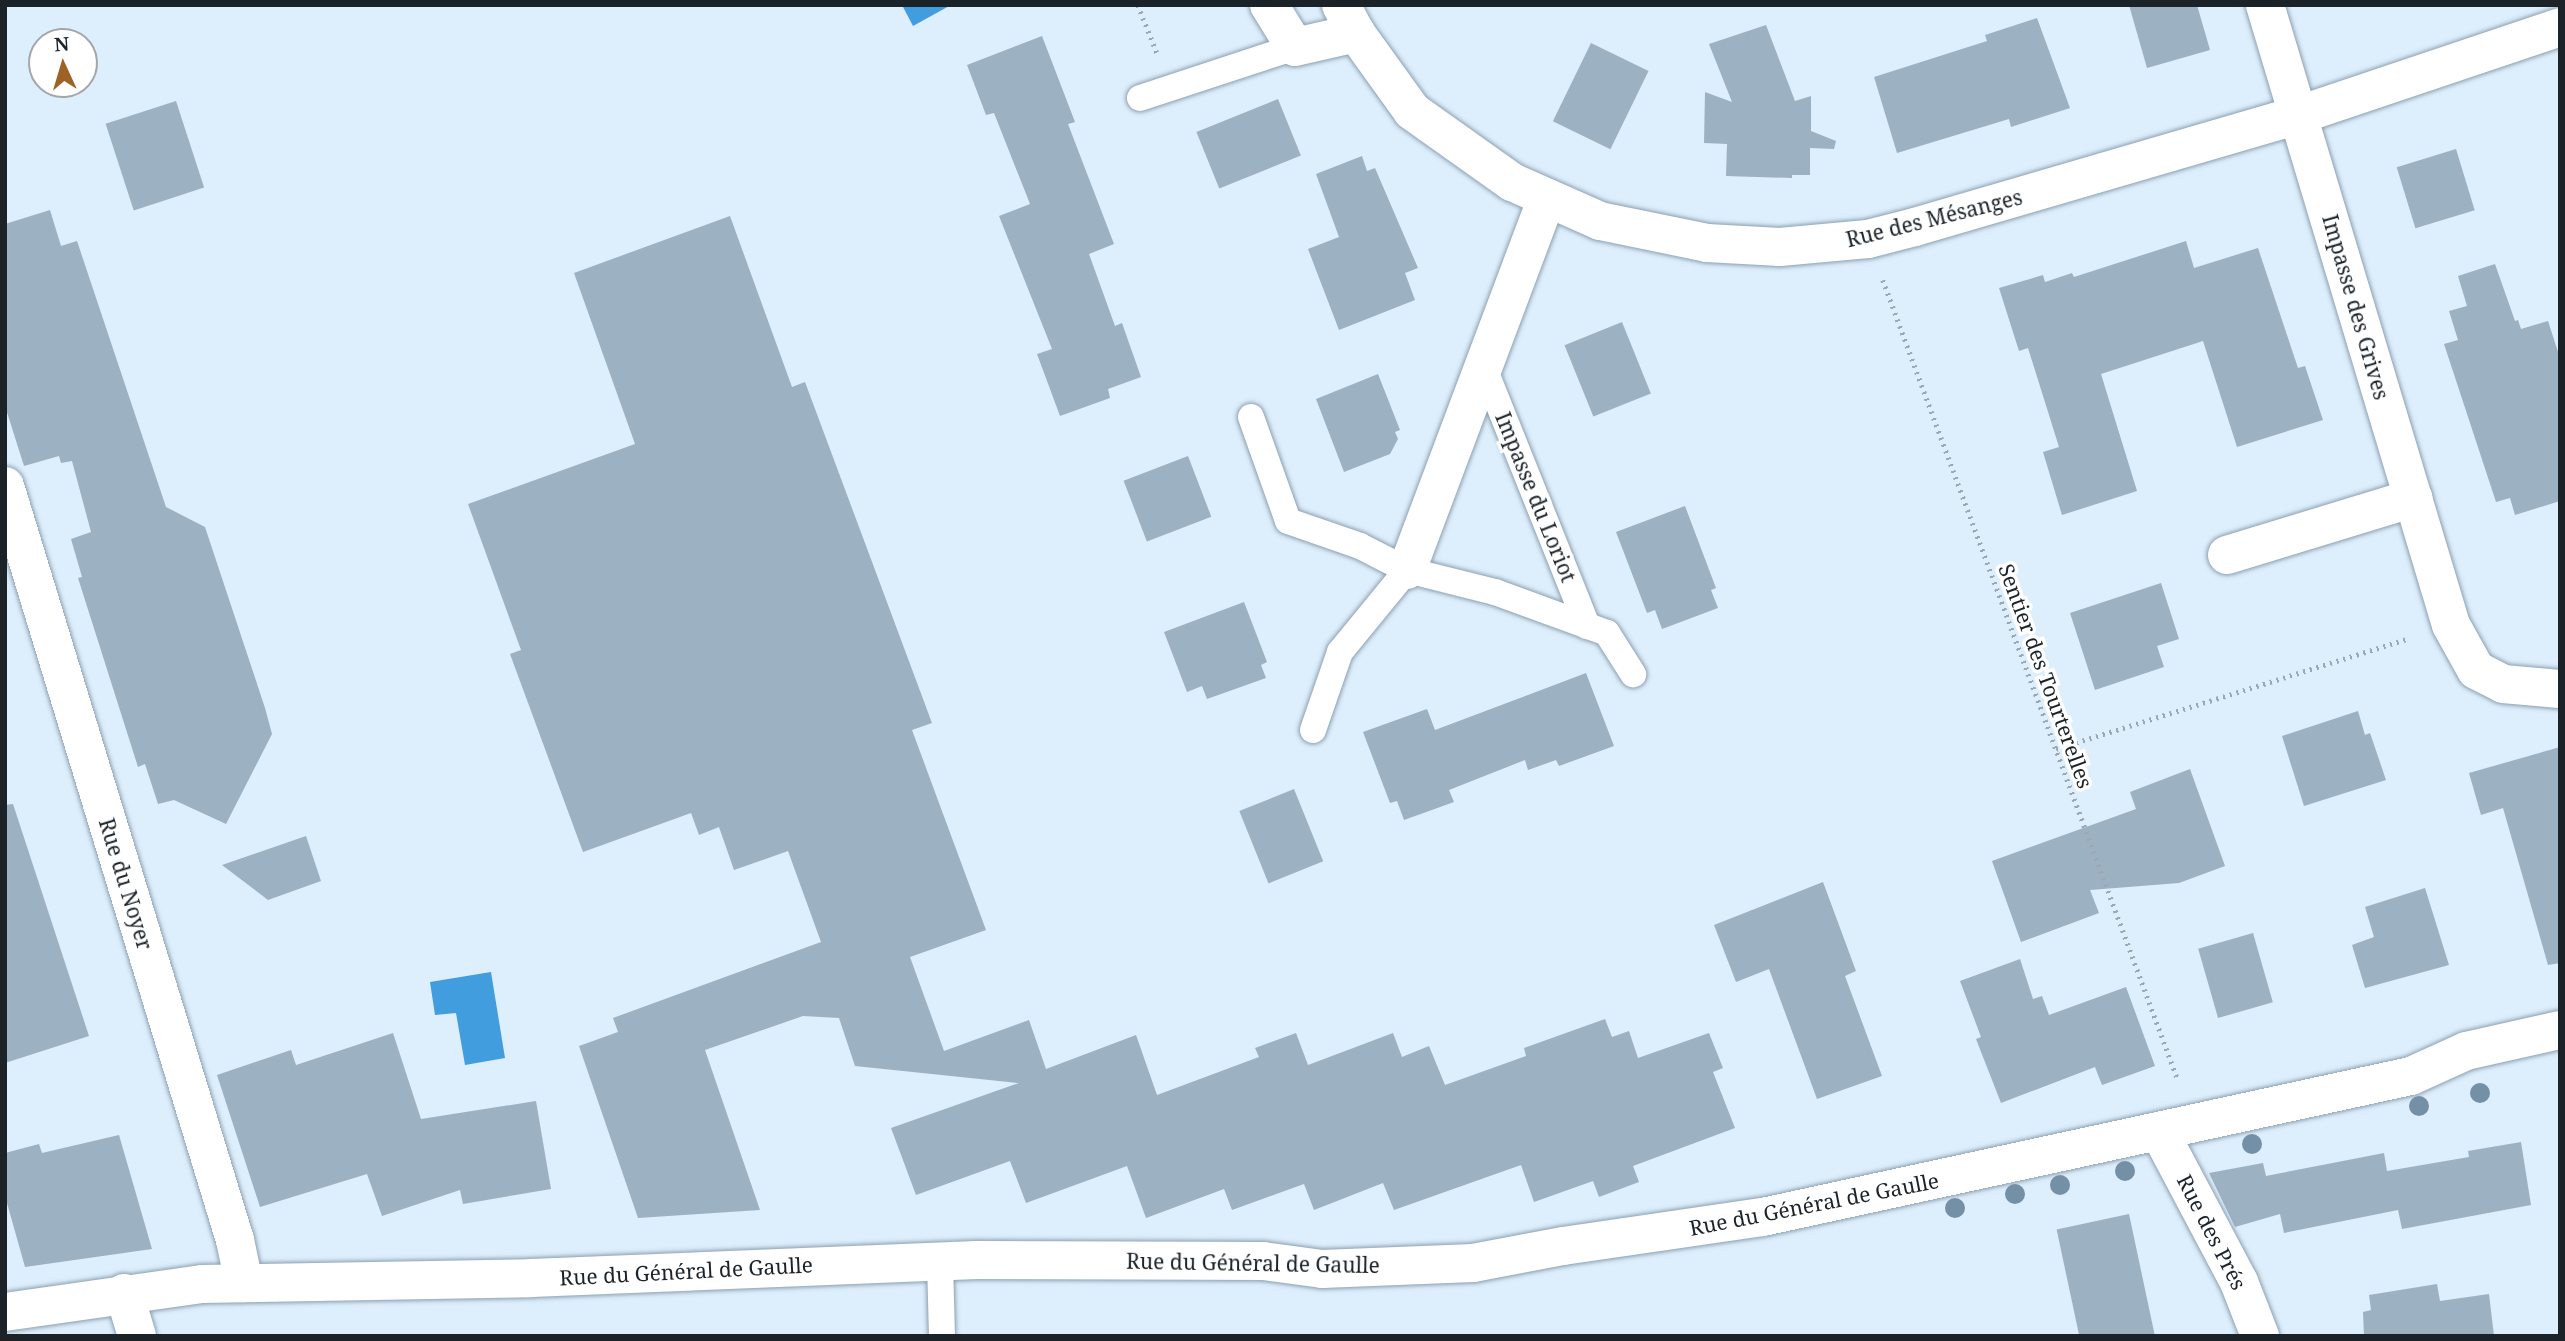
<!DOCTYPE html>
<html>
<head>
<meta charset="utf-8">
<style>
  body { margin:0 }
  #map { position:relative; width:2565px; height:1341px; overflow:hidden; background:#ddeefc; font-family:"Noto Serif",serif }
  div>[style] { position:absolute }
  [style*='--x'] { left:calc(var(--x)*1px); top:calc(var(--y)*1px); width:calc(var(--w)*1px); rotate:calc(var(--a)*1deg) }
  .water>* { inset:0; background:#419dde }
  .building>* { inset:0; background:#9cb1c2; transform-origin:0 0 }
  .path>* { height:4.5px; margin-top:-2.25px; transform-origin:0; background:repeating-linear-gradient(90deg,#9ba8b4 0 2px,transparent 0 7px) }
  .roads { filter:drop-shadow(0 0 2px #8ca0b1) drop-shadow(0 0 2px #8ca0b1) }
  .service>* { height:26px; margin:-13px; padding:0 13px; transform-origin:13px; border-radius:13px; background:#fff }
  .minor>* { height:38px; margin:-19px; padding:0 19px; transform-origin:19px; border-radius:19px; background:#fff }
  .tertiary>* { height:38px; margin:-19px; padding:0 19px; transform-origin:19px; border-radius:19px; background:#fff }
  .trees>* { width:20px; height:20px; margin:-10px; border-radius:50%; background:#7490a6 }
  span { translate:-50% -50%; white-space:nowrap; text-align:center; line-height:1.15; -webkit-text-stroke:7px #fff; paint-order:stroke }
  .street-label { font-size:21px; color:#1b2329 }
  .frame { position:absolute; inset:0; border:7px solid #1b2329; pointer-events:none }
  .north { position:absolute; left:28px; top:28px; width:70px; height:70px; box-sizing:border-box; background:#fff; border:2px solid #a4a7a9; border-radius:50%; rotate:356deg; font-size:19px; font-weight:700; line-height:28px; text-align:center; color:#1b2329 }
  .north::after { content:''; display:block; margin:auto; width:24px; height:32px; background:#9e6324; clip-path:polygon(50% 0,100% 100%,50% 72%,0 100%) }
</style>
</head>
<body>
<div id="map">
  <div class="water">
    <i style="clip-path:polygon(902px 5px,951px 5px,913px 26px)"></i>
    <i style="clip-path:polygon(491px 972px,505px 1058px,465px 1065px,456px 1013px,435px 1015px,430px 982px)"></i>
  </div>
  <div class="building">
    <i style="clip-path:polygon(2129px 5px,2197px 5px,2210px 50px,2147px 68px)"></i>
    <i style="clip-path:polygon(2037px 18px,2070px 108px,2011px 127px,2009px 119px,1897px 153px,1874px 77px,1987px 41px,1985px 35px)"></i>
    <i style="clip-path:polygon(1766px 25px,1795px 101px,1811px 96px,1811px 131px,1836px 141px,1834px 149px,1810px 148px,1810px 175px,1792px 175px,1792px 178px,1726px 176px,1727px 144px,1704px 143px,1705px 92px,1732px 102px,1709px 44px)"></i>
    <i style="clip-path:polygon(1042px 36px,1075px 122px,1068px 124px,1114px 244px,1089px 254px,1115px 326px,1122px 323px,1141px 377px,1108px 389px,1110px 398px,1060px 416px,1037px 354px,1052px 349px,999px 216px,1030px 204px,994px 113px,986px 115px,967px 65px)"></i>
    <i style="left:1591px;top:43px;width:64px;height:87px;rotate:26deg"></i>
    <i style="left:1278px;top:99px;width:61px;height:88px;rotate:68deg"></i>
    <i style="left:176px;top:101px;width:91px;height:74px;rotate:72deg"></i>
    <i style="left:2456px;top:149px;width:64px;height:62px;rotate:73deg"></i>
    <i style="clip-path:polygon(1362px 156px,1367px 171px,1375px 168px,1418px 268px,1405px 273px,1415px 300px,1339px 330px,1308px 249px,1339px 237px,1316px 174px)"></i>
    <i style="clip-path:polygon(50px 210px,61px 246px,77px 241px,166px 507px,205px 527px,265px 708px,272px 734px,226px 824px,174px 800px,158px 804px,145px 764px,138px 767px,78px 578px,82px 577px,71px 539px,91px 532px,72px 461px,61px 463px,59px 456px,24px 466px,5px 406px,5px 224px)"></i>
    <i style="clip-path:polygon(730px 216px,792px 387px,805px 382px,932px 723px,912px 730px,986px 930px,910px 957px,944px 1051px,1029px 1020px,1046px 1069px,1136px 1035px,1157px 1095px,1259px 1057px,1255px 1048px,1296px 1033px,1308px 1065px,1393px 1033px,1402px 1057px,1429px 1046px,1445px 1085px,1526px 1056px,1524px 1048px,1605px 1019px,1612px 1037px,1629px 1031px,1638px 1058px,1709px 1033px,1723px 1068px,1713px 1072px,1735px 1128px,1633px 1166px,1639px 1182px,1599px 1197px,1593px 1181px,1534px 1202px,1521px 1165px,1394px 1210px,1383px 1183px,1314px 1210px,1304px 1184px,1232px 1210px,1224px 1189px,1146px 1218px,1127px 1166px,1026px 1203px,1010px 1161px,916px 1195px,891px 1128px,1019px 1083px,855px 1066px,839px 1018px,803px 1016px,705px 1050px,760px 1210px,638px 1218px,579px 1046px,618px 1032px,613px 1018px,821px 942px,788px 851px,734px 870px,719px 827px,699px 835px,691px 813px,583px 852px,510px 654px,521px 650px,468px 504px,635px 444px,574px 273px)"></i>
    <i style="clip-path:polygon(2186px 241px,2194px 268px,2258px 248px,2298px 368px,2305px 366px,2323px 420px,2237px 447px,2203px 341px,2101px 374px,2137px 491px,2062px 515px,2043px 452px,2059px 447px,2028px 348px,2019px 351px,1999px 288px,2043px 275px,2045px 282px,2072px 273px,2074px 277px)"></i>
    <i style="clip-path:polygon(2495px 264px,2515px 321px,2518px 320px,2521px 329px,2548px 321px,2560px 358px,2560px 501px,2515px 515px,2510px 498px,2496px 502px,2444px 344px,2458px 340px,2449px 311px,2467px 306px,2458px 276px)"></i>
    <i style="left:1622px;top:322px;width:77px;height:62px;rotate:68deg"></i>
    <i style="clip-path:polygon(1378px 374px,1400px 430px,1395px 432px,1398px 439px,1390px 454px,1344px 472px,1316px 399px)"></i>
    <i style="left:1188px;top:456px;width:65px;height:69px;rotate:69deg"></i>
    <i style="clip-path:polygon(1685px 506px,1716px 588px,1711px 590px,1718px 608px,1662px 629px,1655px 610px,1647px 613px,1616px 532px)"></i>
    <i style="clip-path:polygon(2161px 583px,2179px 639px,2157px 646px,2164px 667px,2095px 690px,2070px 613px)"></i>
    <i style="clip-path:polygon(1244px 602px,1267px 662px,1261px 665px,1266px 678px,1207px 699px,1202px 686px,1187px 692px,1164px 632px)"></i>
    <i style="clip-path:polygon(1586px 673px,1614px 746px,1559px 766px,1556px 760px,1528px 770px,1525px 760px,1449px 790px,1454px 802px,1404px 820px,1397px 801px,1390px 803px,1363px 732px,1427px 709px,1435px 730px)"></i>
    <i style="clip-path:polygon(2358px 711px,2365px 735px,2370px 733px,2386px 780px,2304px 806px,2282px 736px)"></i>
    <i style="clip-path:polygon(2560px 747px,2560px 963px,2548px 965px,2503px 808px,2481px 815px,2469px 773px)"></i>
    <i style="clip-path:polygon(2190px 769px,2225px 866px,2179px 883px,2090px 890px,2099px 913px,2021px 942px,1992px 861px,2136px 809px,2130px 792px)"></i>
    <i style="left:1294px;top:789px;width:78px;height:59px;rotate:68deg"></i>
    <i style="clip-path:polygon(13px 804px,89px 1036px,5px 1063px,5px 805px)"></i>
    <i style="clip-path:polygon(306px 836px,321px 881px,268px 900px,222px 865px)"></i>
    <i style="clip-path:polygon(1823px 882px,1856px 971px,1845px 976px,1882px 1076px,1817px 1099px,1769px 969px,1736px 982px,1714px 925px)"></i>
    <i style="clip-path:polygon(2425px 888px,2449px 965px,2365px 988px,2352px 945px,2374px 937px,2365px 907px)"></i>
    <i style="left:2253px;top:933px;width:72px;height:57px;rotate:74deg"></i>
    <i style="clip-path:polygon(2020px 959px,2033px 999px,2042px 996px,2049px 1015px,2126px 987px,2155px 1066px,2102px 1085px,2095px 1067px,2001px 1103px,1976px 1039px,1981px 1037px,1960px 981px)"></i>
    <i style="clip-path:polygon(393px 1033px,421px 1119px,536px 1101px,551px 1189px,463px 1204px,460px 1190px,382px 1216px,367px 1174px,260px 1207px,217px 1075px,291px 1050px,296px 1065px)"></i>
    <i style="clip-path:polygon(119px 1135px,152px 1249px,25px 1267px,5px 1196px,5px 1153px,39px 1144px,42px 1153px)"></i>
    <i style="clip-path:polygon(2521px 1142px,2531px 1205px,2402px 1229px,2398px 1210px,2284px 1233px,2280px 1214px,2235px 1227px,2209px 1173px,2263px 1163px,2266px 1176px,2384px 1153px,2387px 1171px,2469px 1157px,2468px 1151px)"></i>
    <i style="left:2129px;top:1214px;width:125px;height:74px;rotate:78deg"></i>
    <i style="clip-path:polygon(2437px 1284px,2440px 1301px,2489px 1294px,2494px 1336px,2364px 1336px,2363px 1312px,2371px 1310px,2369px 1295px)"></i>
  </div>
  <div class="path">
    <i style="--x:1138;--y:5;--w:52;--a:68.4"></i>
    <i style="--x:1883;--y:280;--w:853;--a:69.76"></i>
    <i style="--x:2056;--y:749;--w:368;--a:-17.4"></i>
  </div>
  <div class="roads">
    <div class="service">
      <i style="--x:1140;--y:98;--w:163;--a:-18.2"></i>
      <i style="--x:1484;--y:368;--w:278;--a:68.2"></i>
      <i style="--x:1251;--y:417;--w:110;--a:70.4"></i>
      <i style="--x:1288;--y:521;--w:76;--a:19.1"></i>
      <i style="--x:1360;--y:546;--w:53;--a:27.1"></i>
      <i style="--x:1407;--y:570;--w:91;--a:14"></i>
      <i style="--x:1495;--y:592;--w:119;--a:20.1"></i>
      <i style="--x:1607;--y:633;--w:49;--a:57.6"></i>
      <i style="--x:1313;--y:730;--w:83;--a:-70.9"></i>
      <i style="--x:1340;--y:652;--w:106;--a:-50.7"></i>
      <i style="--x:940;--y:1261;--w:75;--a:88.5"></i>
    </div>
    <div class="minor">
      <i style="--x:1269;--y:5;--w:49;--a:58.2"></i>
      <i style="--x:1295;--y:47;--w:63;--a:-12.9"></i>
      <i style="--x:1341;--y:5;--w:32;--a:62"></i>
      <i style="--x:1356;--y:33;--w:96;--a:54.3"></i>
      <i style="--x:1412;--y:111;--w:123;--a:35.4"></i>
      <i style="--x:1512;--y:182;--w:96;--a:23.9"></i>
      <i style="--x:1600;--y:221;--w:109;--a:11.6"></i>
      <i style="--x:1707;--y:243;--w:73;--a:3.1"></i>
      <i style="--x:1780;--y:247;--w:88;--a:-5.2"></i>
      <i style="--x:1868;--y:239;--w:49;--a:-14.3"></i>
      <i style="--x:1915;--y:227;--w:400;--a:-16.3"></i>
      <i style="--x:2299;--y:115;--w:275;--a:-18.6"></i>
      <i style="--x:2265;--y:5;--w:647;--a:73.3"></i>
      <i style="--x:2451;--y:625;--w:51;--a:60.9"></i>
      <i style="--x:2476;--y:670;--w:30;--a:27"></i>
      <i style="--x:2503;--y:684;--w:57;--a:5"></i>
      <i style="--x:5;--y:486;--w:788;--a:73.04"></i>
      <i style="--x:235;--y:1240;--w:44;--a:78.2"></i>
      <i style="--x:2227;--y:555;--w:195;--a:-17"></i>
      <i style="--x:1407;--y:570;--w:397;--a:-69.4"></i>
      <i style="--x:2159;--y:1131;--w:171;--a:62.1"></i>
      <i style="--x:2239;--y:1282;--w:58;--a:68.7"></i>
      <i style="--x:124;--y:1293;--w:45;--a:73.2"></i>
    </div>
    <div class="tertiary">
      <i style="--x:5;--y:1312;--w:199;--a:-8.1"></i>
      <i style="--x:202;--y:1284;--w:329;--a:-1"></i>
      <i style="--x:531;--y:1278;--w:446;--a:-2.3"></i>
      <i style="--x:977;--y:1260;--w:286;--a:0.2"></i>
      <i style="--x:1263;--y:1261;--w:60;--a:7.7"></i>
      <i style="--x:1322;--y:1269;--w:151;--a:-2.3"></i>
      <i style="--x:1473;--y:1263;--w:92;--a:-10.7"></i>
      <i style="--x:1563;--y:1246;--w:202;--a:-8.3"></i>
      <i style="--x:1763;--y:1217;--w:663;--a:-12.28"></i>
      <i style="--x:2411;--y:1076;--w:60;--a:-24.4"></i>
      <i style="--x:2466;--y:1051;--w:96;--a:-12.6"></i>
    </div>
  </div>
  <div class="trees">
    <i style="left:2480px;top:1093px"></i>
    <i style="left:2419px;top:1106px"></i>
    <i style="left:2252px;top:1144px"></i>
    <i style="left:2125px;top:1171px"></i>
    <i style="left:2060px;top:1185px"></i>
    <i style="left:2015px;top:1194px"></i>
    <i style="left:1955px;top:1208px"></i>
  </div>
  <div class="street-label">
    <span style="left:1934px;top:218px;rotate:-14deg">Rue des Mésanges</span>
    <span style="left:2356px;top:307px;rotate:74deg">Impasse des Grives</span>
    <span style="left:1536px;top:497px;rotate:68deg">Impasse du Loriot</span>
    <span style="left:2046px;top:676px;rotate:70deg">Sentier des Tourterelles</span>
    <span style="left:126px;top:884px;rotate:73deg">Rue du Noyer</span>
    <span style="left:1814px;top:1204px;rotate:-11deg">Rue du Général de Gaulle</span>
    <span style="left:2212px;top:1232px;rotate:63deg">Rue des Prés</span>
    <span style="left:1253px;top:1263px;rotate:1deg">Rue du Général de Gaulle</span>
    <span style="left:686px;top:1271px;rotate:-3deg">Rue du Général de Gaulle</span>
  </div>
  <div class="frame"></div>
  <div class="north">N</div>
</div>
</body>
</html>
